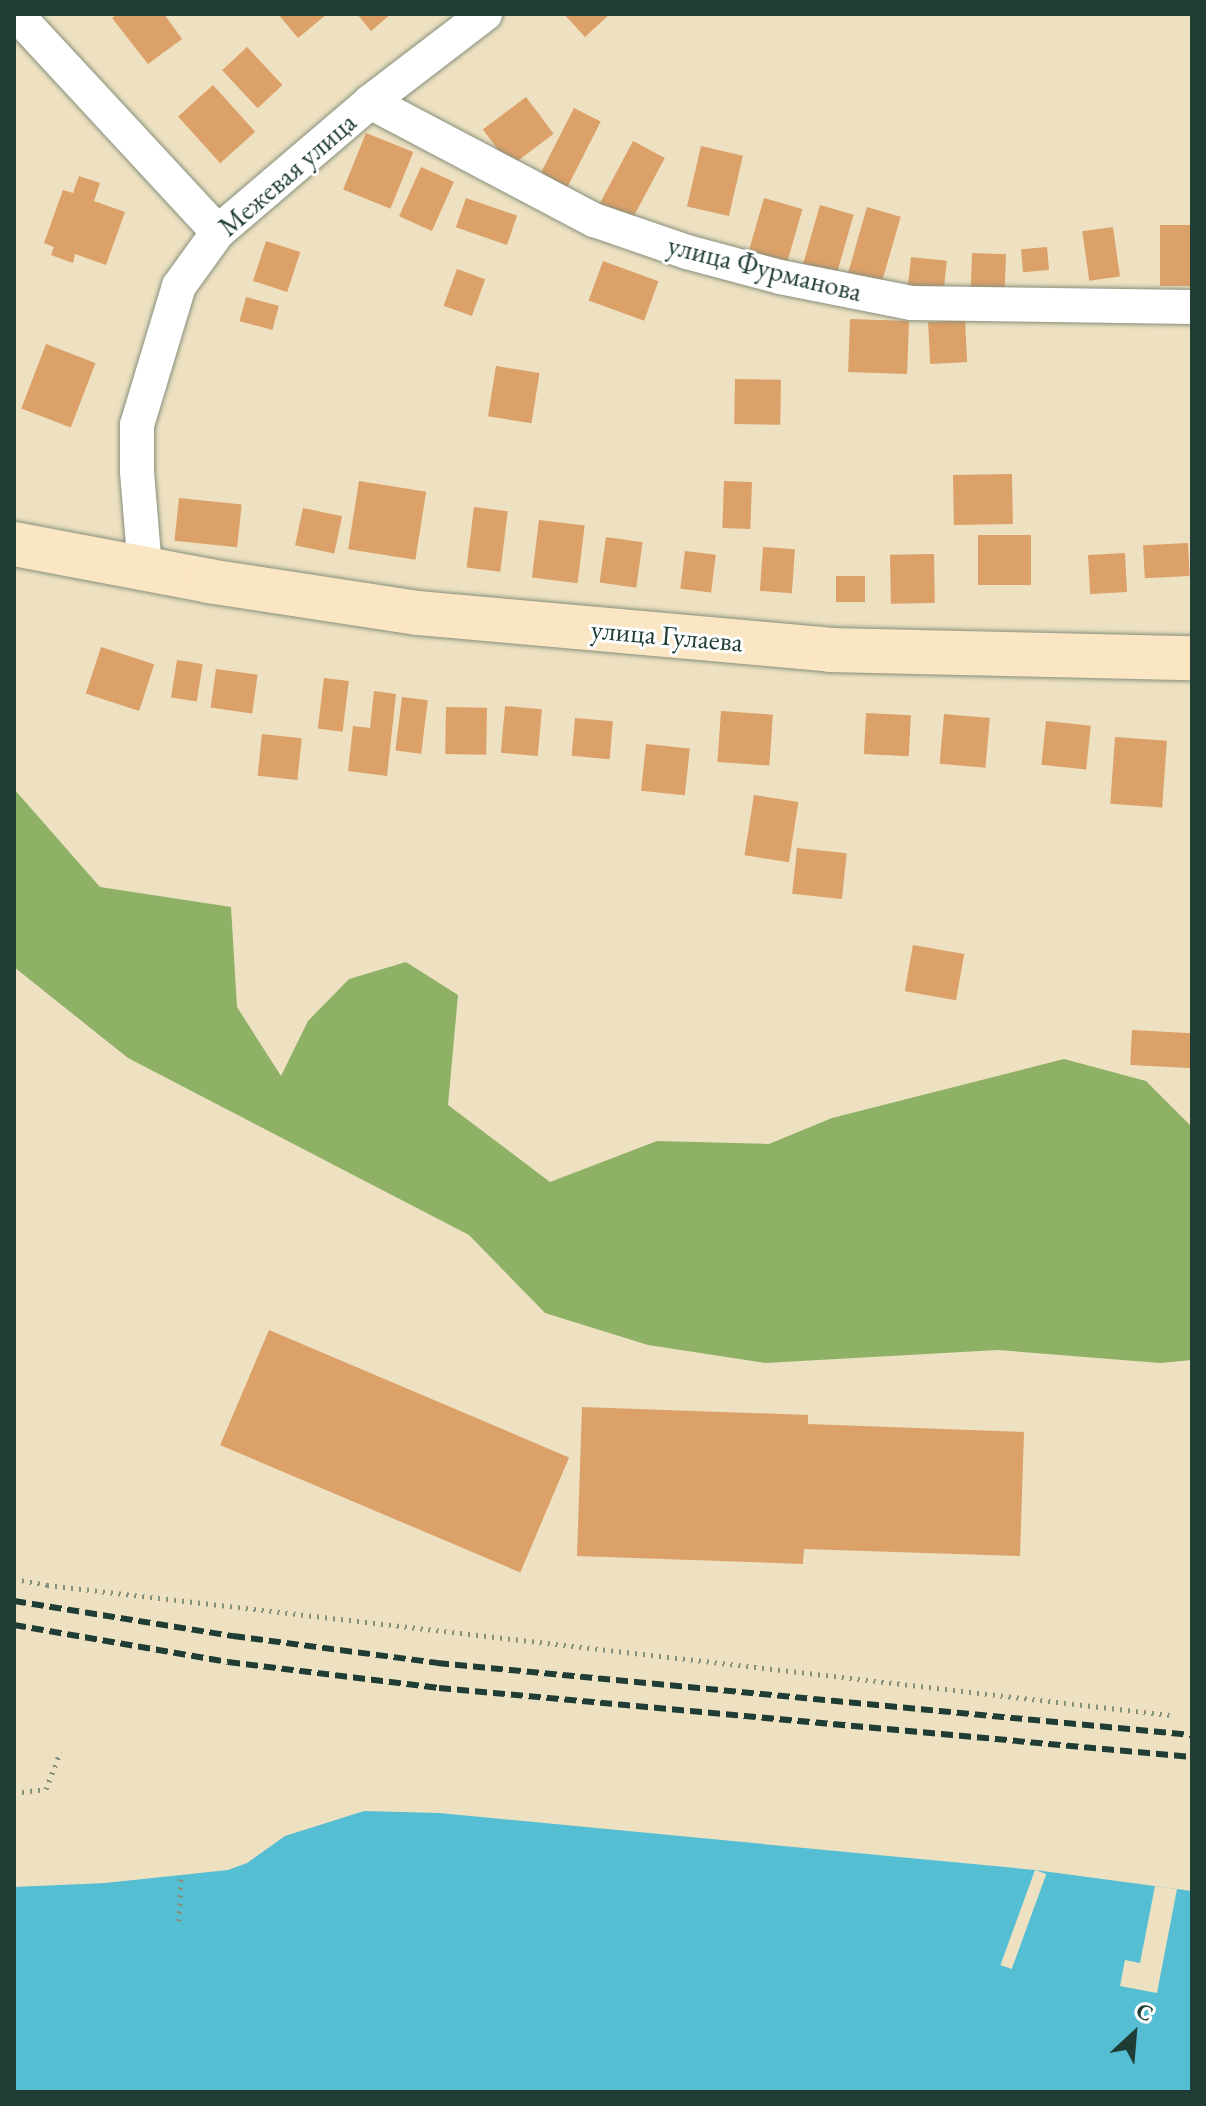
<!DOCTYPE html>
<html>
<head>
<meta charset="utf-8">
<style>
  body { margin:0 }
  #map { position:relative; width:1206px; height:2106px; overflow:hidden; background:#ede1c2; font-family:"EB Garamond",serif }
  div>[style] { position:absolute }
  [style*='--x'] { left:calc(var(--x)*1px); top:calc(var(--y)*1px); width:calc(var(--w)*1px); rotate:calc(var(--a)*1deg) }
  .forest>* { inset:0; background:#8eb166 }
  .water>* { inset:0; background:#56bed3 }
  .pier>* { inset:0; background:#ede1c2; transform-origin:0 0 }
  .building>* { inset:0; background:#dca069; transform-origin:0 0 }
  .path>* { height:5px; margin-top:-2.5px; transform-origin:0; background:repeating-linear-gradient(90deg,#868f7b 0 2px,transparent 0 8px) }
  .roads { filter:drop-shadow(0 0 2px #868f7b) drop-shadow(0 0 2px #868f7b) }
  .street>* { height:34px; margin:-17px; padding:0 17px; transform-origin:17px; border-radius:17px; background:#fff }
  .secondary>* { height:44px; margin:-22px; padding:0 22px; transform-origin:22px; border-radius:22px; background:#fbe6c4 }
  .rail>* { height:6px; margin-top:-3px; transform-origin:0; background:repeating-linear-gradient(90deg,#1f3d34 0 12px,transparent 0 18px) }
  span { translate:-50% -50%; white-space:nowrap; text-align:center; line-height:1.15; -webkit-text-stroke:6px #fff; paint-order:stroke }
  .street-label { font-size:28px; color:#1f3d34 }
  .frame { position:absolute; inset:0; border:16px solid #1f3d34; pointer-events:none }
  .north { position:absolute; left:1094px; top:1994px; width:80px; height:80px; -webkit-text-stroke:6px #fff; paint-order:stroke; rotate:26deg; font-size:22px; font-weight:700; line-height:32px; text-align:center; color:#1f3d34 }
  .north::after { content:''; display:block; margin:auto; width:28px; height:36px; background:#1f3d34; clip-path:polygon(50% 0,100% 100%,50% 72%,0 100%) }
</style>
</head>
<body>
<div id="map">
  <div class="forest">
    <i style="clip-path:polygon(14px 789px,100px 887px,231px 907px,237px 1007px,281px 1076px,308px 1021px,349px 979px,406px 962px,458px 995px,448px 1105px,550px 1182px,657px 1141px,769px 1144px,832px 1118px,1064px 1059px,1146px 1081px,1192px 1127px,1192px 1360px,1160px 1363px,998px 1350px,765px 1363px,648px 1345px,545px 1313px,469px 1235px,128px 1058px,14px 967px)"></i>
  </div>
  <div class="water">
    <i style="clip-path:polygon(364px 1811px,439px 1813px,1035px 1870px,1192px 1891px,1192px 2092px,14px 2092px,14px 1887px,105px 1883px,228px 1870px,247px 1863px,285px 1836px)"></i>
  </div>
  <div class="pier">
    <i style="left:1035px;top:1870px;width:12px;height:101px;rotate:20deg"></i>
    <i style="clip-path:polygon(1155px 1886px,1177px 1889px,1157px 1993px,1120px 1986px,1125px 1960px,1140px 1963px)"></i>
  </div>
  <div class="building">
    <i style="clip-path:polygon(117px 14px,164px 14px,182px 39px,148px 64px,112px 18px)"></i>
    <i style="clip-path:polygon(278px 14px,327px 14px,298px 38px)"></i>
    <i style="clip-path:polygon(357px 14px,391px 14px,371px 31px)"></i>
    <i style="clip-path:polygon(564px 14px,610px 14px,585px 37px)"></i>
    <i style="left:247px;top:47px;width:52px;height:34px;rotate:47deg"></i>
    <i style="left:213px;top:85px;width:63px;height:47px;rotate:48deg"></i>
    <i style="left:526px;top:97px;width:46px;height:54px;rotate:53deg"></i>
    <i style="left:574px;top:108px;width:30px;height:80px;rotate:27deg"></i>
    <i style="left:366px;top:133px;width:51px;height:61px;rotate:22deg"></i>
    <i style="left:633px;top:141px;width:36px;height:71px;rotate:28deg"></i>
    <i style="left:701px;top:146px;width:43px;height:62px;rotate:13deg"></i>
    <i style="left:421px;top:167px;width:36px;height:54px;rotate:24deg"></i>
    <i style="clip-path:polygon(79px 176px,100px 183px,94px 201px,125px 212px,106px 265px,75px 254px,73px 263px,51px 255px,54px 247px,44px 243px,63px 190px,73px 193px)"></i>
    <i style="left:466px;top:198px;width:54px;height:31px;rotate:19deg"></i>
    <i style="left:764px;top:198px;width:40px;height:61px;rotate:16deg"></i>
    <i style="left:820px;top:205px;width:35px;height:64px;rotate:16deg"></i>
    <i style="left:867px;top:207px;width:35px;height:73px;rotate:16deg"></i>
    <i style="left:1192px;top:225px;width:61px;height:32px;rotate:90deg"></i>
    <i style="left:1113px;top:227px;width:50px;height:31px;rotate:82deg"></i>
    <i style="left:266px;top:241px;width:36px;height:42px;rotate:18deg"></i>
    <i style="left:1047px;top:247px;width:23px;height:26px;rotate:85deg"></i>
    <i style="left:972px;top:253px;width:34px;height:39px;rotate:2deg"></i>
    <i style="left:911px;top:257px;width:36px;height:37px;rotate:6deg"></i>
    <i style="left:603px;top:261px;width:59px;height:42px;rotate:20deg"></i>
    <i style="left:457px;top:269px;width:30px;height:39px;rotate:20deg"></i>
    <i style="left:246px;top:297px;width:34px;height:25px;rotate:15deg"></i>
    <i style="left:850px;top:319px;width:59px;height:53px;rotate:2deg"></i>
    <i style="left:965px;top:320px;width:42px;height:37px;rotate:87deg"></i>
    <i style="left:46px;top:344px;width:53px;height:69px;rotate:21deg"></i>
    <i style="left:496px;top:366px;width:44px;height:51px;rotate:9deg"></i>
    <i style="left:735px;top:379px;width:46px;height:45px;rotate:1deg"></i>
    <i style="left:1012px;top:474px;width:50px;height:59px;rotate:89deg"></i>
    <i style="left:359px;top:481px;width:68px;height:69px;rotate:9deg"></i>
    <i style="left:724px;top:481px;width:28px;height:47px;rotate:2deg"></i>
    <i style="left:179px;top:498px;width:63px;height:43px;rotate:6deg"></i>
    <i style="left:474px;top:507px;width:34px;height:61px;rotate:7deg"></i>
    <i style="left:303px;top:508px;width:40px;height:38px;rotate:12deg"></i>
    <i style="left:539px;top:520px;width:46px;height:58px;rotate:7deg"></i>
    <i style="left:978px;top:535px;width:53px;height:50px"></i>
    <i style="left:606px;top:537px;width:37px;height:46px;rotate:8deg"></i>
    <i style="left:1188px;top:543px;width:33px;height:45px;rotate:87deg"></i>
    <i style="left:763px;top:547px;width:32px;height:44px;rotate:4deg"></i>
    <i style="left:685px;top:551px;width:31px;height:38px;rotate:7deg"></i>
    <i style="left:1125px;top:553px;width:39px;height:37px;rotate:87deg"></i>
    <i style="left:934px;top:554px;width:49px;height:44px;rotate:89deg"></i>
    <i style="left:836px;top:576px;width:29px;height:26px"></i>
    <i style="left:101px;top:647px;width:56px;height:49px;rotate:18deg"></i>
    <i style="left:177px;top:660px;width:26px;height:38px;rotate:9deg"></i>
    <i style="left:216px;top:669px;width:42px;height:39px;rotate:8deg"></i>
    <i style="left:324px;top:678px;width:25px;height:51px;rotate:7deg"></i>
    <i style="clip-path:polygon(374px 691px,396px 694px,387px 776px,348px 771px,353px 726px,370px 728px)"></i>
    <i style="left:402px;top:697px;width:26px;height:54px;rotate:7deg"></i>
    <i style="left:505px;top:706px;width:37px;height:47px;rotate:5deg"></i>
    <i style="left:446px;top:707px;width:41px;height:47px;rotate:1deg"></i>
    <i style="left:721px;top:711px;width:52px;height:51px;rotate:4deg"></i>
    <i style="left:866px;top:713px;width:45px;height:41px;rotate:3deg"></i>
    <i style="left:944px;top:714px;width:46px;height:50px;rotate:5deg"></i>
    <i style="left:575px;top:718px;width:38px;height:38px;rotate:5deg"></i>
    <i style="left:1046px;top:721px;width:45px;height:44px;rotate:6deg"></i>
    <i style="left:262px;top:734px;width:40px;height:42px;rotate:6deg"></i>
    <i style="left:1115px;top:737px;width:52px;height:67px;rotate:4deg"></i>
    <i style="left:646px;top:744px;width:44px;height:47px;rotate:6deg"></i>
    <i style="left:754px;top:795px;width:45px;height:61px;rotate:9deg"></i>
    <i style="left:797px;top:848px;width:50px;height:46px;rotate:6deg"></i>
    <i style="left:913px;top:945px;width:52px;height:47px;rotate:10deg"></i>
    <i style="left:1132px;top:1030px;width:60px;height:35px;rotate:3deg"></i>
    <i style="left:269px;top:1330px;width:326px;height:125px;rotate:23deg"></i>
    <i style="clip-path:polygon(582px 1407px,808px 1415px,808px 1424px,1024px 1432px,1020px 1556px,804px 1549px,803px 1564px,577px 1556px)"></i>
  </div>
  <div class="path">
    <i style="--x:14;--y:1579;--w:34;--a:10"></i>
    <i style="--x:47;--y:1585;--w:1130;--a:6.61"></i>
    <i style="--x:14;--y:1793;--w:32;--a:-7"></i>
    <i style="--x:46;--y:1789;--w:40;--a:-69"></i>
    <i style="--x:179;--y:1921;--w:46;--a:-87.5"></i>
  </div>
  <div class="roads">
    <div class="street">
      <i style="--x:16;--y:14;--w:297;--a:47.2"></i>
      <i style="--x:370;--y:102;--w:253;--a:27.8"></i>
      <i style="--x:594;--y:220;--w:98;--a:19"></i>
      <i style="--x:687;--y:252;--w:96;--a:15"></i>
      <i style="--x:780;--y:277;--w:134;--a:11.2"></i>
      <i style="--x:911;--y:303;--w:281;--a:0.8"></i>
      <i style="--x:145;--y:569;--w:97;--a:-94.7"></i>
      <i style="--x:137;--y:472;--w:47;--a:-90"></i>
      <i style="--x:137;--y:425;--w:145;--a:-73.2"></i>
      <i style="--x:179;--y:286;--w:67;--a:-54.2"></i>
      <i style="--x:218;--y:232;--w:200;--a:-40.5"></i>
      <i style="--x:370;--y:102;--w:145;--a:-37.4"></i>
    </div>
    <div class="secondary">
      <i style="--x:14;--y:544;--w:198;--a:10.7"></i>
      <i style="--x:209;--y:581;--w:212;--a:8.7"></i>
      <i style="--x:419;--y:613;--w:413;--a:5.1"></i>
      <i style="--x:830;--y:650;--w:362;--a:1.3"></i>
    </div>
  </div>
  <div class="rail">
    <i style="--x:14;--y:1601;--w:222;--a:9.1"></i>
    <i style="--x:233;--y:1636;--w:206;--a:7.5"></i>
    <i style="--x:437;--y:1663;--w:758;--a:5.45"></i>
    <i style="--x:14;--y:1625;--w:217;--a:9.8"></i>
    <i style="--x:228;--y:1662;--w:213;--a:7"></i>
    <i style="--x:439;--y:1688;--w:756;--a:5.24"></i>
  </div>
  <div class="street-label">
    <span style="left:287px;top:174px;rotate:-41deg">Межевая улица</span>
    <span style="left:765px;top:268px;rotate:14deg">улица Фурманова</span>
    <span style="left:667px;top:635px;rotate:5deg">улица Гулаева</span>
  </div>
  <div class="frame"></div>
  <div class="north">С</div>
</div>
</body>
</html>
